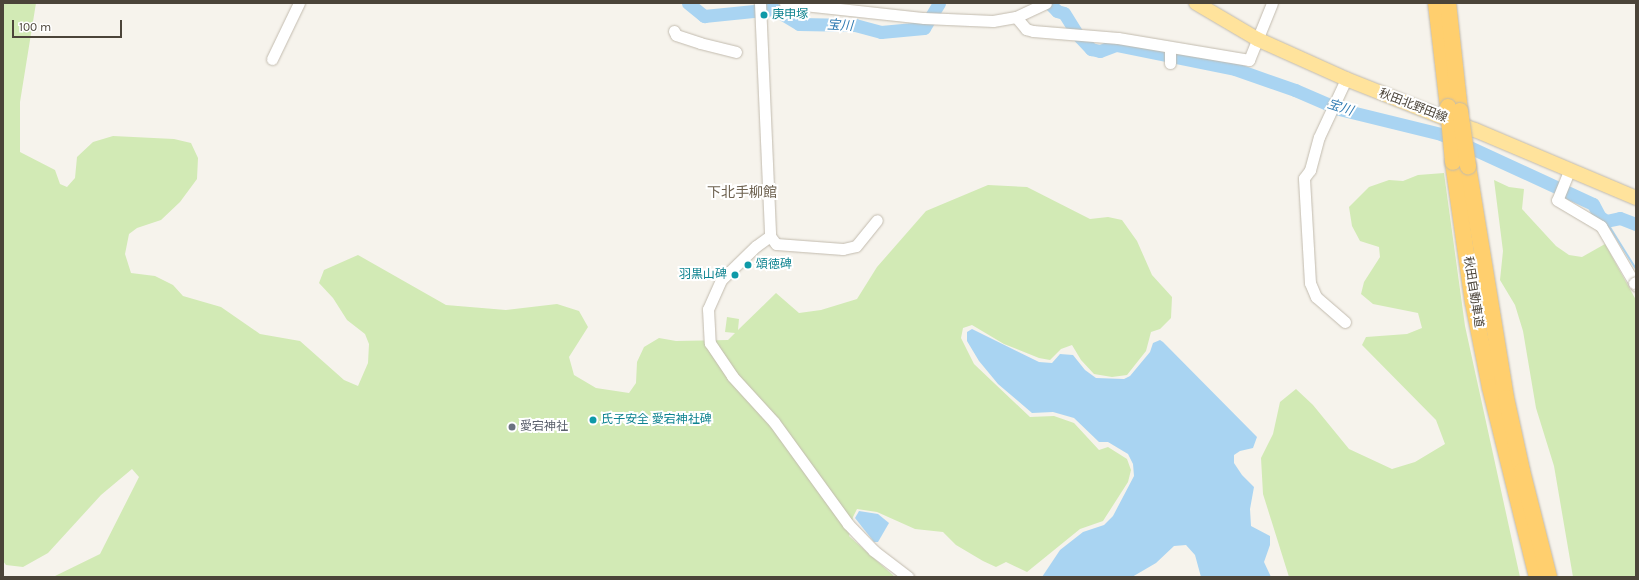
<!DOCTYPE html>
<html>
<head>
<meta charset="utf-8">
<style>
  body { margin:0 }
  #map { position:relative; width:1639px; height:580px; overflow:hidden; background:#f6f3ec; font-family:Karla,"Noto Sans JP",sans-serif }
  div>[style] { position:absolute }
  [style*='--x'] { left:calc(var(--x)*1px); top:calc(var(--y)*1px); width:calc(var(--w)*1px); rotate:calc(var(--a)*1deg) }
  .green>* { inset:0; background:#d2eab5 }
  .water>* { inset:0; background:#a9d4f2 }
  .stream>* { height:2px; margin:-1px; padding:0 1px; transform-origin:1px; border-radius:1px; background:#a9d4f2 }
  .river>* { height:13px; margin:-6.5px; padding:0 6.5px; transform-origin:6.5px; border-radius:6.5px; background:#a9d4f2 }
  .roads { filter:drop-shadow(0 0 1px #c2bbae) drop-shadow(0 0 1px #c2bbae) }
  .minor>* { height:11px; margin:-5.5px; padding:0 5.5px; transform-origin:5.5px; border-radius:5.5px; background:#fff }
  .major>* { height:14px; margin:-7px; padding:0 7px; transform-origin:7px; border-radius:7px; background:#ffe39c }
  .highway>* { height:16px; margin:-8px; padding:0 8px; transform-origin:8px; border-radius:8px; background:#ffcf6e }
  .bridges { filter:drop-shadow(0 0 1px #c2bbae) drop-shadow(0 0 1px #c2bbae) }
  .minor-bridge>* { height:11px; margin:-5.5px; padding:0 5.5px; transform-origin:5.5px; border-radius:5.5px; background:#fff }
  .highway-bridge>* { height:16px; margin:-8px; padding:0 8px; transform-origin:8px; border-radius:8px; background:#ffcf6e }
  .dots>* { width:11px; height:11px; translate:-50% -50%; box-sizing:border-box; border:2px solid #fff; border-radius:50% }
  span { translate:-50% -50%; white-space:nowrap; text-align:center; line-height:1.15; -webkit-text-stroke:4px #fff; paint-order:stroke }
  .culture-label { font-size:12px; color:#0d838f }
  .left { translate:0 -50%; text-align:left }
  .right { translate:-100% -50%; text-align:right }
  .street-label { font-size:12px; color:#4b4439 }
  .worship-label { font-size:12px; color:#5b616d }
  .water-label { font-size:13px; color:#2e7ab2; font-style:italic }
  .quarter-label { font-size:14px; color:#6e6250 }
  .frame { position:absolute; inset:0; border:4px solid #4b4439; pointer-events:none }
  .scale { position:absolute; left:12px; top:20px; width:110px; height:18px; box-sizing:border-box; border:2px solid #4b4439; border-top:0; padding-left:5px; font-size:12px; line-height:14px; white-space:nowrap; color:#4b4439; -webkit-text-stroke:3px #fff; paint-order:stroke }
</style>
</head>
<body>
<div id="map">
  <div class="green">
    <i style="clip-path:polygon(3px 3px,36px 3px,20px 102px,20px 152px,55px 170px,60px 184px,67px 187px,75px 178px,77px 157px,93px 142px,113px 136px,174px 139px,191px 143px,198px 158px,197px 179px,180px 202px,161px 220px,137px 228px,129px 234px,125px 254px,131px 273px,155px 276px,173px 285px,183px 296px,221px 307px,260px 334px,300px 341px,344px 380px,358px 386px,368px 363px,369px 344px,365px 334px,347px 320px,333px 298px,319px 283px,324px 270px,358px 255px,446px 305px,506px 310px,557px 304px,579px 311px,588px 327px,569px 357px,574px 375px,596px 388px,629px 393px,636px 383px,637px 362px,644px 347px,659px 338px,676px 341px,728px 340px,735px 333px,725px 332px,727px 317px,739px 319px,738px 330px,776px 293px,799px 313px,821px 310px,857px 299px,877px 267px,926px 211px,988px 185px,1027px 187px,1090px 219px,1108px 217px,1122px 220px,1137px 241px,1152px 275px,1172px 297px,1171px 318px,1160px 329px,1151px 332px,1146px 351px,1127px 375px,1112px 377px,1094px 374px,1081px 360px,1072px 345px,1061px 349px,1050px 360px,1039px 358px,1004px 344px,972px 325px,963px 328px,961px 338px,974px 364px,1030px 417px,1054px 416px,1074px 423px,1099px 450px,1108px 447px,1127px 459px,1131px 470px,1128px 482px,1103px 521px,1080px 529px,1027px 572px,1006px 562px,996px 567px,983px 561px,956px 545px,943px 532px,915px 529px,877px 512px,857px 509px,853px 517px,849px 536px,895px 577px,53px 577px,100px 554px,139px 477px,132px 469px,101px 495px,48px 553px,23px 567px,6px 565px,3px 561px)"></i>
    <i style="clip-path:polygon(1444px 173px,1465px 326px,1520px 577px,1289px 577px,1263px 494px,1261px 458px,1273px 434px,1280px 402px,1296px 389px,1313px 405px,1349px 449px,1392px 469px,1415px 462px,1445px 444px,1436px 420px,1362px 345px,1366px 337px,1407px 334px,1422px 328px,1418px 313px,1373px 304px,1361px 294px,1364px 282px,1380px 257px,1379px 247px,1360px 241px,1352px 226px,1349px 207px,1369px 187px,1389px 180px,1403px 181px,1418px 175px)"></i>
    <i style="clip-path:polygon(1494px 180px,1509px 187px,1524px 189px,1522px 209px,1556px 246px,1569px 255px,1582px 257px,1605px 244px,1636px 300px,1636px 577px,1573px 577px,1554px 466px,1536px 408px,1523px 331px,1515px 305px,1500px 280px,1503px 251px)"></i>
  </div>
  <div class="water">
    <i style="clip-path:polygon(972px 329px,1039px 362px,1052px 363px,1060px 354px,1073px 355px,1085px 370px,1096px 378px,1124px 379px,1130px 376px,1150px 352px,1153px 343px,1160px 340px,1163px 342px,1257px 437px,1253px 448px,1240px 451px,1234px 455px,1234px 463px,1242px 475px,1254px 487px,1250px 509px,1251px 526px,1270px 536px,1270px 545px,1264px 562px,1271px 577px,1201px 577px,1195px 555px,1186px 545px,1174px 546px,1156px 563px,1132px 577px,1042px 577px,1060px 550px,1083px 532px,1104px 525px,1113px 516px,1134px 476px,1133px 464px,1128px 454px,1108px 442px,1099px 442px,1074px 418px,1053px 412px,1032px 413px,998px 384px,979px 361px,967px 341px,967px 332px)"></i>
    <i style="clip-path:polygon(859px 511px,878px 514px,889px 523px,878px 542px,874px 542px,855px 518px)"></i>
  </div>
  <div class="stream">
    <i style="--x:1606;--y:221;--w:57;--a:58"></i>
  </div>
  <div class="river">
    <i style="--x:688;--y:3;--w:21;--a:39"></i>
    <i style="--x:704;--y:16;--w:70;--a:-5.7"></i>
    <i style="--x:774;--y:9;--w:29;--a:31"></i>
    <i style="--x:799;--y:24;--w:56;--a:1"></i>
    <i style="--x:855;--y:25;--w:27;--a:15"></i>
    <i style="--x:881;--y:32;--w:43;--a:-5.3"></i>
    <i style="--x:924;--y:28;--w:29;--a:-59"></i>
    <i style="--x:1049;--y:3;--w:11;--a:45"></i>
    <i style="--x:1057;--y:11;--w:7;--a:16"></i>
    <i style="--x:1064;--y:13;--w:25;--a:58"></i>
    <i style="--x:1077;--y:34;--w:21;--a:47"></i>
    <i style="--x:1091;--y:49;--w:9;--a:13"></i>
    <i style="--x:1100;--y:51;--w:17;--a:-21"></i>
    <i style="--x:1116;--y:45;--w:121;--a:11.4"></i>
    <i style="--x:1235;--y:69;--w:64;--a:19.3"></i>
    <i style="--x:1295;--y:90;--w:48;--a:23.4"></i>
    <i style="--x:1339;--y:109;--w:105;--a:13.8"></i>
    <i style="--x:1441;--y:134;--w:167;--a:24.7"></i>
    <i style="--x:1593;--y:204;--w:15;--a:62"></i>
    <i style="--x:1600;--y:217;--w:7;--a:34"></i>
    <i style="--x:1606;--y:221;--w:14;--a:-12"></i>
    <i style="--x:1620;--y:218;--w:17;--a:21"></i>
  </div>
  <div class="roads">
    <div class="minor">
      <i style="--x:760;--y:3;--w:233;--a:87.5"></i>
      <i style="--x:770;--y:236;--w:10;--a:53"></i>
      <i style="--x:776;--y:244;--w:67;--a:4.3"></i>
      <i style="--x:843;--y:249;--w:13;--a:-13"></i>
      <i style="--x:856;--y:246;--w:33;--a:-51"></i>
      <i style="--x:785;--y:3;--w:140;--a:6.2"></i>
      <i style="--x:924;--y:18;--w:69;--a:2.5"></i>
      <i style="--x:993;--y:21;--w:23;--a:-10"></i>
      <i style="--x:1016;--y:17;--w:33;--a:-25"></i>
      <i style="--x:1016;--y:17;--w:16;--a:50"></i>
      <i style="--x:1026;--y:29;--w:7;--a:16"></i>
      <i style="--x:1033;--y:31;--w:85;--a:4.7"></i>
      <i style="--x:1118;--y:38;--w:133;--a:9.5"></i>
      <i style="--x:1249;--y:60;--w:61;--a:-68"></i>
      <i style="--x:674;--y:31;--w:4;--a:63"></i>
      <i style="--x:676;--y:35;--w:25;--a:18"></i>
      <i style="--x:700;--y:43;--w:37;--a:14"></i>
      <i style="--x:1170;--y:47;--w:16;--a:90"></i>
      <i style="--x:272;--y:59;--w:62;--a:-64.3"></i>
      <i style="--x:1569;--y:171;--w:31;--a:112"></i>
      <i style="--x:1557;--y:200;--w:51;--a:30.6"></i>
      <i style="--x:1601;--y:226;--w:69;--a:59.7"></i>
      <i style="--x:770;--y:236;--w:17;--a:144"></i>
      <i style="--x:756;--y:246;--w:49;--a:135.8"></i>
      <i style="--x:721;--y:280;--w:32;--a:114"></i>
      <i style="--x:708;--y:309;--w:34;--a:87"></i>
      <i style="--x:710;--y:343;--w:40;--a:56"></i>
      <i style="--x:732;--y:376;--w:62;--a:47.6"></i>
      <i style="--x:774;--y:422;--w:126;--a:54"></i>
      <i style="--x:848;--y:524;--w:37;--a:46"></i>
      <i style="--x:874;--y:551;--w:43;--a:37.4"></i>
      <i style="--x:1345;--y:322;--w:38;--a:-139"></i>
      <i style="--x:1316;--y:297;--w:15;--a:-113"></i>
      <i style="--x:1310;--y:283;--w:105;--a:-93.3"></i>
      <i style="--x:1304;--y:178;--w:10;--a:-53"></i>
      <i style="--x:1310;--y:170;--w:34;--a:-75"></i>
      <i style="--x:1319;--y:137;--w:64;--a:-65"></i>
    </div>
    <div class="major">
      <i style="--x:1196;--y:3;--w:71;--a:30.5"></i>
      <i style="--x:1257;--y:39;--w:98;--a:24.2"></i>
      <i style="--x:1346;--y:79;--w:139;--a:21.6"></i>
      <i style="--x:1475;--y:130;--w:175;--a:22.9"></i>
    </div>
    <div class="highway">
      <i style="--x:1436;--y:3;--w:105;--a:83.4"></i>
      <i style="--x:1448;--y:3;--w:109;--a:83.7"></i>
      <i style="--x:1453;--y:162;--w:141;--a:81.9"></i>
      <i style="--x:1473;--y:302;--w:87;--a:78.7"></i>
      <i style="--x:1490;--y:387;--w:196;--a:76.1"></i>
      <i style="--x:1468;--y:166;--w:235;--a:80.7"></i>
      <i style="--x:1506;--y:398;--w:75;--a:77.6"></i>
      <i style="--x:1522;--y:471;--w:109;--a:75.7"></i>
    </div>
  </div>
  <div class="bridges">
    <div class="minor-bridge">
      <i style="--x:1634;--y:283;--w:2;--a:-27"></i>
    </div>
    <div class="highway-bridge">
      <i style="--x:1448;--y:107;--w:55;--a:84.8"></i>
      <i style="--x:1460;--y:111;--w:56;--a:81.7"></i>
    </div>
  </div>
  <div class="dots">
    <i style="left:764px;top:15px;background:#0f9aa8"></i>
    <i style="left:748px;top:265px;background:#0f9aa8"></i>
    <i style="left:735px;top:275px;background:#0f9aa8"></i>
    <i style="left:593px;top:420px;background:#0f9aa8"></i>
    <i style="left:512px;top:427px;background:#6b7280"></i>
  </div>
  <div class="culture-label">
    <span class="left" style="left:772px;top:15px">庚申塚</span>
    <span class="left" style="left:756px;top:265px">頌徳碑</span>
    <span class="right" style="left:727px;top:275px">羽黒山碑</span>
    <span class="left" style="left:601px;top:420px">氏子安全 愛宕神社碑</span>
  </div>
  <div class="street-label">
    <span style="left:1413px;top:106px;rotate:21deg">秋田北野田線</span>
    <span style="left:1473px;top:292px;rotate:81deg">秋田自動車道</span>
  </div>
  <div class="worship-label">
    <span class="left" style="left:520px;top:427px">愛宕神社</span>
  </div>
  <div class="water-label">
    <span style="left:840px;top:26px;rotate:3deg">宝川</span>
    <span style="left:1340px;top:108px;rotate:18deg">宝川</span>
  </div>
  <div class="quarter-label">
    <span style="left:742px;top:193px">下北手柳館</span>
  </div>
  <div class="frame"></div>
  <div class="scale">100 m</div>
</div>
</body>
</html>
